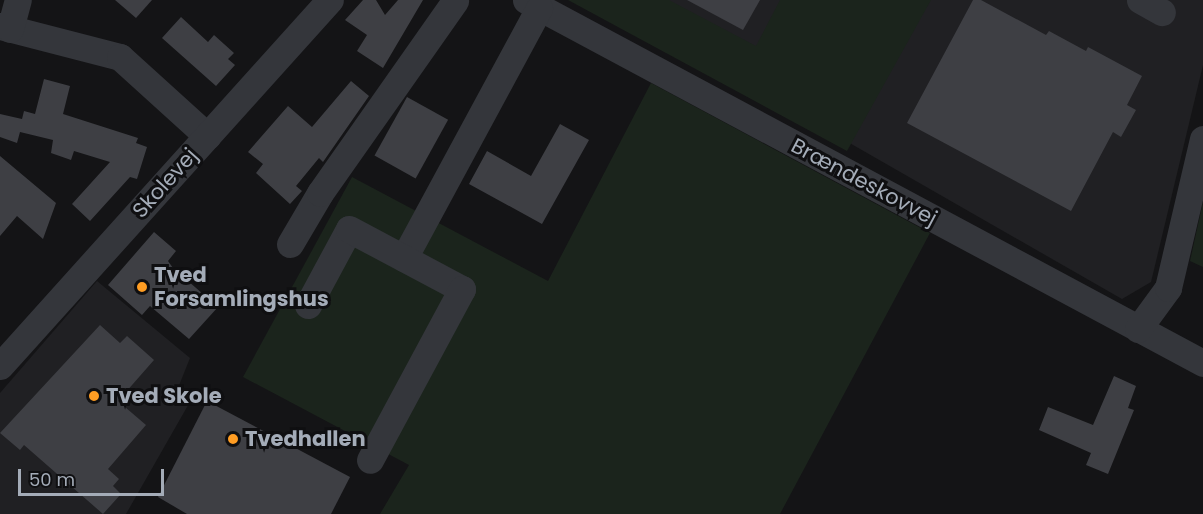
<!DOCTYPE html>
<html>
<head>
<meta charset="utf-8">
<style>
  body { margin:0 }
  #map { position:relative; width:1203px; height:514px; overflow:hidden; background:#141416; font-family:Poppins,sans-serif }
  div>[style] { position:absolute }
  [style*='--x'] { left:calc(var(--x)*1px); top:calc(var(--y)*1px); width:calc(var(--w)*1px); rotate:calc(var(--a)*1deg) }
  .built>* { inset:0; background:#202023 }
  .green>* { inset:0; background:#1b241c }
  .building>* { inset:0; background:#3e3f44; transform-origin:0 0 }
  .minor>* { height:27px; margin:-13.5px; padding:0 13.5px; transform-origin:13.5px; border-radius:13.5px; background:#34363b }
  .dots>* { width:16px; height:16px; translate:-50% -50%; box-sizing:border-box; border:3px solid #0f0f11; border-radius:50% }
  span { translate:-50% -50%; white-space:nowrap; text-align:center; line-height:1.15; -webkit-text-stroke:6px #0f0f11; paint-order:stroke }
  .street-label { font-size:21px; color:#a4acb8 }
  .poi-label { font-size:21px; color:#a4acb8; font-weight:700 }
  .left { translate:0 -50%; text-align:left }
  .scale { position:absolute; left:18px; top:469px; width:146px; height:27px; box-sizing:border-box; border:3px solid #a4acb8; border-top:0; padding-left:8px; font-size:18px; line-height:21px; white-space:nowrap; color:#a4acb8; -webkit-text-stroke:4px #0f0f11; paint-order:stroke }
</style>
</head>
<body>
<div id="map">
  <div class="built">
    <i style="clip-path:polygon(600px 0,1203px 0,1203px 65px,1151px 282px,1122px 299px)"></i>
    <i style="clip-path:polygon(97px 281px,190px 358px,178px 388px,191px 400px,126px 514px,0 514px,0 393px)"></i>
  </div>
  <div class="green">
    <i style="clip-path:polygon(568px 0,669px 0,756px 46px,780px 0,931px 0,847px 151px)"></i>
    <i style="clip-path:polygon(651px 83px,930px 233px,780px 514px,380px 514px,409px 465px,243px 377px,352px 177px,548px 281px)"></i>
    <i style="clip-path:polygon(1203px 202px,1203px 267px,1190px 261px)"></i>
  </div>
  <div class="building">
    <i style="clip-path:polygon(115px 0,152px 0,136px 18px)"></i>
    <i style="clip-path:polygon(363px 0,376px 0,385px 15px,398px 0,423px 0,383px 68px,357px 51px,367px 35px,345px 20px)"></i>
    <i style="clip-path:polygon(687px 0,760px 0,743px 30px)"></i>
    <i style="clip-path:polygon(973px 0,981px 0,1046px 35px,1049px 31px,1086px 51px,1088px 47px,1142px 76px,1127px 105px,1136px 110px,1121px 137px,1113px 132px,1071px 211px,907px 123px)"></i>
    <i style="clip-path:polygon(181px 17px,208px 42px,214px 35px,234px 53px,228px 59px,235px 65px,216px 86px,162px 38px)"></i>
    <i style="clip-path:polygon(44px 79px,70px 86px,63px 114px,138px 138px,136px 143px,147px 147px,137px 179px,130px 177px,90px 221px,72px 204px,110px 162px,74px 151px,71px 160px,51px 153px,53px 140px,20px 132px,17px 143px,0 137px,0 114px,22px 119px,24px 111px,35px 114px)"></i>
    <i style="clip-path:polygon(351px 81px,369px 96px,323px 162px,319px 158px,296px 186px,302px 191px,290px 204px,256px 173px,263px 164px,248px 152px,288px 106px,312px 127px)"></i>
    <i style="left:407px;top:97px;width:47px;height:67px;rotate:29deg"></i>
    <i style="clip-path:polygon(560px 124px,589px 140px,542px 224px,469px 184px,487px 151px,531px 176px)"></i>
    <i style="clip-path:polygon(0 156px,56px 203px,43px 239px,17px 216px,0 236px)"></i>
    <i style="clip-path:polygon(154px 232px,176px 251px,168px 261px,173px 268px,218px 307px,189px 339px,150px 306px,142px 315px,108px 285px)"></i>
    <i style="clip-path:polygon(100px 325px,120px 343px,127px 336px,154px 360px,118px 401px,146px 425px,108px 469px,119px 479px,113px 486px,121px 494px,103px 514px,24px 445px,20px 450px,0 433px)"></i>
    <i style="clip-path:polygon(1114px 376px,1136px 386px,1128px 408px,1134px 410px,1108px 474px,1086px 465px,1091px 453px,1039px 430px,1048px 407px,1093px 425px)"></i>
    <i style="clip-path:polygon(207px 401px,350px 477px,331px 514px,187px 514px,158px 497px)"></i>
  </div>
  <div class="minor">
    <i style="--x:526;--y:0;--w:768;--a:28.2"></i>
    <i style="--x:1140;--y:0;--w:25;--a:29"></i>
    <i style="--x:0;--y:26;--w:124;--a:14.5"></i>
    <i style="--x:120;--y:57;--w:118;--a:42.2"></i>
    <i style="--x:10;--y:29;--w:30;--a:-75"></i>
    <i style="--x:290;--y:244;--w:59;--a:-59.5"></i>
    <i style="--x:320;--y:193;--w:235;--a:-54.9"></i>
    <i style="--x:404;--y:258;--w:284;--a:-61.6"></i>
    <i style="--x:308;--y:305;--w:86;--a:-61.7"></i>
    <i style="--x:349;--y:229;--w:128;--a:28"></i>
    <i style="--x:462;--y:289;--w:194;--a:118.3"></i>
    <i style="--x:1138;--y:329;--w:51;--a:-53.8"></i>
    <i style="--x:1168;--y:288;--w:153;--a:-76.8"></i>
    <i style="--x:0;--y:366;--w:493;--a:-48"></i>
  </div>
  <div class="dots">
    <i style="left:142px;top:287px;background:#ff9d23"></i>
    <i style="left:94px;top:396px;background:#ff9d23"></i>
    <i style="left:233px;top:439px;background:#ff9d23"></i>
  </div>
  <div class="street-label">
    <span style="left:864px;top:182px;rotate:28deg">Brændeskovvej</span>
    <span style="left:165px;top:183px;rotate:-48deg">Skolevej</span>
  </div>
  <div class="poi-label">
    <span class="left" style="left:154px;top:287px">Tved<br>Forsamlingshus</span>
    <span class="left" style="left:106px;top:396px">Tved Skole</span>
    <span class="left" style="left:245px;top:439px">Tvedhallen</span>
  </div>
  <div class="scale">50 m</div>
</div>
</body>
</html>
